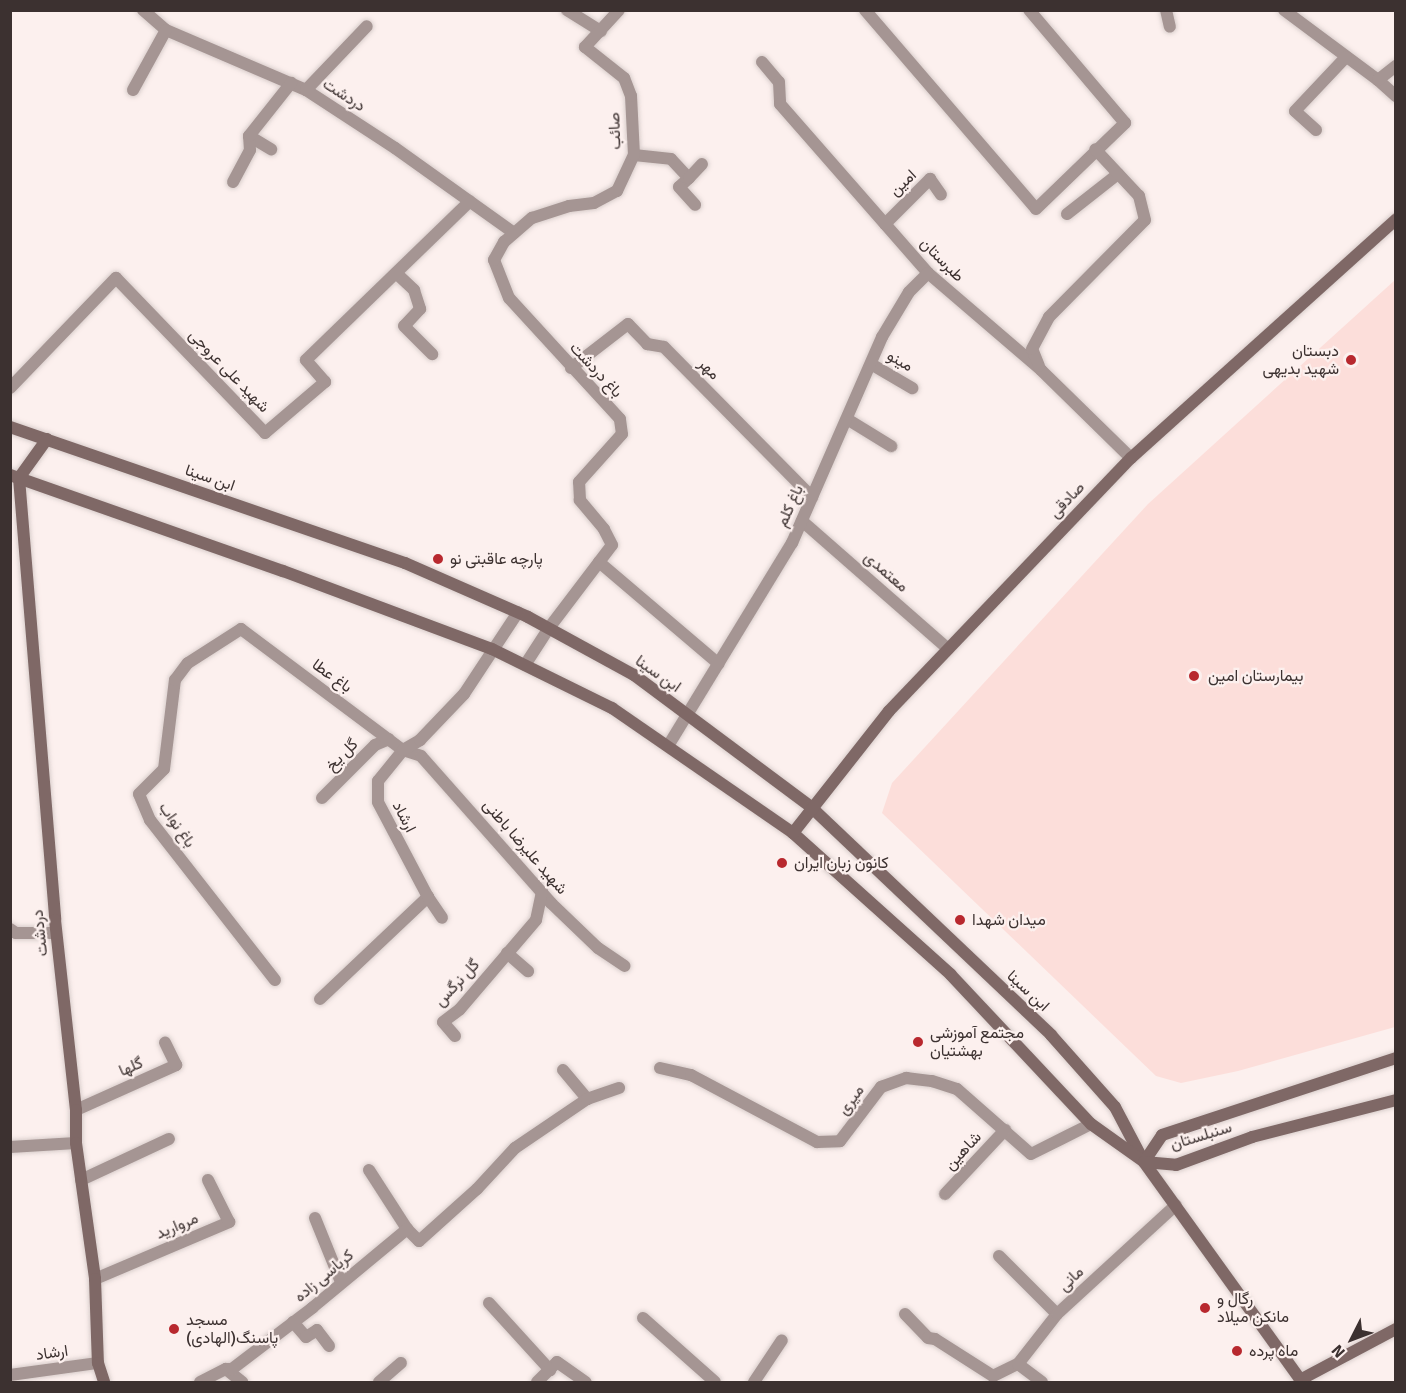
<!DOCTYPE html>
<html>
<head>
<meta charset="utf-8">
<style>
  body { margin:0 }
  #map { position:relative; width:1406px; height:1393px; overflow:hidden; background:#fcf0ee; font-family:Signika,Vazirmatn,sans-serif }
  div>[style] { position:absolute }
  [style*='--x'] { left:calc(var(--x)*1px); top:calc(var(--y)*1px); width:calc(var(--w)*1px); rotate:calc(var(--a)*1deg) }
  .built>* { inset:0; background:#fcdeda }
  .roads { filter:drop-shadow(0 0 2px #d9cecc) drop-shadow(0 0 2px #d9cecc) }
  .street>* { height:12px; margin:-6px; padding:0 6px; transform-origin:6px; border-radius:6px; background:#a59593 }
  .secondary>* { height:12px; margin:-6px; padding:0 6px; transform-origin:6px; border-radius:6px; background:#7f6866 }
  .dots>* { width:16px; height:16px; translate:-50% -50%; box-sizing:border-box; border:3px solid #fcf0ee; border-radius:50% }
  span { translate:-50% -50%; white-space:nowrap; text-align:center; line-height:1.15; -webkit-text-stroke:4.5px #fcf0ee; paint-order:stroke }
  .street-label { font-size:16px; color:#3c3130 }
  .poi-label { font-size:16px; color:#3c3130 }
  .right { translate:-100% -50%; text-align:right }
  .left { translate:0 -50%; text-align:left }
  .frame { position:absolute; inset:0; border:12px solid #3c3130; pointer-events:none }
  .north { position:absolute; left:1322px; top:1309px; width:60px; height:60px; -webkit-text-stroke:4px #fcf0ee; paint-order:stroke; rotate:228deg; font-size:16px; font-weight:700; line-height:24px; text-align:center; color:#3c3130 }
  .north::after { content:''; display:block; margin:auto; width:21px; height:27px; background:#3c3130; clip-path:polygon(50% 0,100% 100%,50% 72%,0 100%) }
</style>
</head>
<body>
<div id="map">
  <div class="built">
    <i style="clip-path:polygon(1395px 280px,1395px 1027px,1238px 1071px,1181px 1083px,1156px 1076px,882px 813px,892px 783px,1148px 504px)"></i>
  </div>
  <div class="roads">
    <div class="street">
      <i style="--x:143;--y:10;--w:30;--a:41"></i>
      <i style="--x:166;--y:30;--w:152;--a:23.2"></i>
      <i style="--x:306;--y:90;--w:106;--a:33.1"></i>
      <i style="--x:395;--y:148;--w:146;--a:35.5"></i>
      <i style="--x:567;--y:10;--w:40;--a:32"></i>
      <i style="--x:865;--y:10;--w:262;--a:49.3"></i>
      <i style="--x:1036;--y:209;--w:124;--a:-44"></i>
      <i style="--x:1125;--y:123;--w:148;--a:-130.3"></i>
      <i style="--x:1166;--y:10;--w:17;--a:77"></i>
      <i style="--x:1284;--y:10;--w:117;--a:36.7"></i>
      <i style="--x:1378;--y:80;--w:24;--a:42"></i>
      <i style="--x:762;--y:62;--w:26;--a:50"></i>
      <i style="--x:779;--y:82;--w:22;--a:87"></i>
      <i style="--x:780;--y:104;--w:225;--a:48.8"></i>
      <i style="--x:928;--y:273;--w:149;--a:40.6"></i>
      <i style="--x:1041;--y:370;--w:126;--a:44.4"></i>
      <i style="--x:1378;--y:80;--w:23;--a:-38"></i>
      <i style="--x:133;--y:90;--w:68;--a:-61.2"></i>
      <i style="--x:306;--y:90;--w:88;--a:-46.4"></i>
      <i style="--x:1316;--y:130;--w:28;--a:-138"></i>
      <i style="--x:1295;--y:111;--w:74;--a:-46.6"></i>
      <i style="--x:249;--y:136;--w:26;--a:31"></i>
      <i style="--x:634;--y:155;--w:37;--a:6"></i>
      <i style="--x:671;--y:159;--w:26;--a:47"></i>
      <i style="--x:689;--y:178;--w:13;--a:138"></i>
      <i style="--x:679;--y:187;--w:24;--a:48"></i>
      <i style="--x:689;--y:178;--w:19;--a:-47"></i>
      <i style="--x:233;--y:182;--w:36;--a:-62"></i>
      <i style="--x:250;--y:150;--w:14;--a:-94"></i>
      <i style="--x:249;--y:136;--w:68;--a:-51.6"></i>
      <i style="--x:1067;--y:214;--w:65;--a:-38.1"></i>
      <i style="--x:885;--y:224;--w:64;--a:-45"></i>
      <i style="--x:930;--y:179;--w:19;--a:55"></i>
      <i style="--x:396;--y:273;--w:25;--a:43"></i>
      <i style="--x:414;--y:290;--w:20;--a:72"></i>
      <i style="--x:420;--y:309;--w:23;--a:133"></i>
      <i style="--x:404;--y:326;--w:40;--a:45"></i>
      <i style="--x:871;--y:364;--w:48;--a:30.3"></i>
      <i style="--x:1039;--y:366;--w:18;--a:-112"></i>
      <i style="--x:1032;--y:349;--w:36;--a:-62"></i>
      <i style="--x:1049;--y:317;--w:136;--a:-45.3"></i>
      <i style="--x:1145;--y:220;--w:25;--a:-104"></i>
      <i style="--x:1139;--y:196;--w:64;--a:-133.1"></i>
      <i style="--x:571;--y:368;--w:72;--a:-37.7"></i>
      <i style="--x:628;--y:324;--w:28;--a:46"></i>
      <i style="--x:647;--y:344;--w:17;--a:10"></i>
      <i style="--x:664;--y:347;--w:211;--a:45.4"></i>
      <i style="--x:10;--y:388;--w:153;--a:-46.1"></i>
      <i style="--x:116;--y:278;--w:215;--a:46.1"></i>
      <i style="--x:265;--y:433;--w:79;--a:-40.4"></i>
      <i style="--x:325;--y:382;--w:29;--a:-131"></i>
      <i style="--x:306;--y:360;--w:228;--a:-44.1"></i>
      <i style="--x:847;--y:419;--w:52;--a:31.5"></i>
      <i style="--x:802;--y:521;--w:194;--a:41.2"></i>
      <i style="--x:599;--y:562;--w:157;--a:40.4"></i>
      <i style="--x:525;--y:665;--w:44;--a:-57"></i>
      <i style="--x:549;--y:628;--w:104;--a:-52.8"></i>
      <i style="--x:612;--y:545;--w:18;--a:-117"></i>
      <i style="--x:604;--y:529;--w:38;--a:-130"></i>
      <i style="--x:580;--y:500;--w:18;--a:-93"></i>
      <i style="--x:579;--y:482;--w:64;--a:-48.1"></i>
      <i style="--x:622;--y:434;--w:15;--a:-98"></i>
      <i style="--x:620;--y:419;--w:164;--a:-132.5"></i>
      <i style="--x:509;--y:298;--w:41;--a:-111.5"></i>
      <i style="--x:494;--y:260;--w:21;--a:-61"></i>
      <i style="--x:504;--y:242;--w:37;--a:-41"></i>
      <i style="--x:532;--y:218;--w:39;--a:-18"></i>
      <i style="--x:569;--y:206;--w:25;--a:-7"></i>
      <i style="--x:594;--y:203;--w:26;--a:-28"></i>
      <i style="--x:617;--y:191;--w:40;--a:-65"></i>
      <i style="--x:634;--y:155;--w:59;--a:-92.9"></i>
      <i style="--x:631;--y:96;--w:19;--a:-111"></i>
      <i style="--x:624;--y:78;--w:50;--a:-141.5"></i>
      <i style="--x:585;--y:47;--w:50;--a:-47.4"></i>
      <i style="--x:668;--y:746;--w:238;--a:-58.6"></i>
      <i style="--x:792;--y:543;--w:225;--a:-66.4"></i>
      <i style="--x:882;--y:337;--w:52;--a:-59"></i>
      <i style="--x:909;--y:292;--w:27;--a:-45"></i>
      <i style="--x:322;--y:798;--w:75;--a:-45"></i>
      <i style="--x:375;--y:745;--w:15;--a:-23"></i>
      <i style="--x:428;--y:897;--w:25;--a:56"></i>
      <i style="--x:10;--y:929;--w:7;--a:34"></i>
      <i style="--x:16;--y:933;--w:40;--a:0"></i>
      <i style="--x:507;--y:953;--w:28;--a:41"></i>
      <i style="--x:275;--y:980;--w:203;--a:-128"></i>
      <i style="--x:150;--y:820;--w:28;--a:-113"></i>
      <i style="--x:139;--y:794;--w:35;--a:-45"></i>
      <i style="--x:164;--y:769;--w:90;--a:-83"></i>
      <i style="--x:175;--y:680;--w:21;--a:-53"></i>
      <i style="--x:188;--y:663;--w:63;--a:-32.7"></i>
      <i style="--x:241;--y:629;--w:202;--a:36.8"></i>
      <i style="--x:403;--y:750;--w:19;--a:18"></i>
      <i style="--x:421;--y:756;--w:196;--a:48.5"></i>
      <i style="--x:551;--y:903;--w:65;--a:43.8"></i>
      <i style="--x:598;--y:948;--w:32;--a:34"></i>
      <i style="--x:320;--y:999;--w:149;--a:-43.4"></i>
      <i style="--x:428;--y:897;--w:107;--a:-117.8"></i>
      <i style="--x:378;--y:802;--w:21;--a:-90"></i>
      <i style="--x:378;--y:781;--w:40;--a:-51"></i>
      <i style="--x:403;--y:750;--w:20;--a:-30"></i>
      <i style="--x:420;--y:740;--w:64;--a:-46.3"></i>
      <i style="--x:464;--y:694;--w:98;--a:-56.6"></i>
      <i style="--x:455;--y:1036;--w:18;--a:-131"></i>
      <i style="--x:443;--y:1022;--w:21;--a:-37"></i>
      <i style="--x:460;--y:1009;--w:117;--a:-49.5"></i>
      <i style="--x:536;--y:920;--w:29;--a:-78"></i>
      <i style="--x:660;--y:1068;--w:32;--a:13"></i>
      <i style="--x:691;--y:1075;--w:143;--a:28"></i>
      <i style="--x:817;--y:1142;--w:23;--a:-2"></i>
      <i style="--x:840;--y:1141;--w:68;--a:-52.8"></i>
      <i style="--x:881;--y:1087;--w:27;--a:-20"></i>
      <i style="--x:906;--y:1078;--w:26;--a:7"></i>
      <i style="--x:932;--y:1081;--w:26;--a:18"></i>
      <i style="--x:957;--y:1089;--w:98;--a:41.3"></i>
      <i style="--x:1031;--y:1154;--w:67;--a:-26.6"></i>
      <i style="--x:563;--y:1070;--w:38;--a:50"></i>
      <i style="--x:76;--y:1110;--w:110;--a:-24.2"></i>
      <i style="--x:176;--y:1065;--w:25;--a:-116"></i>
      <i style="--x:10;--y:1147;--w:66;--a:-3.5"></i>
      <i style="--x:369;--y:1170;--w:70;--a:57.2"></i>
      <i style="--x:407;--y:1229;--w:17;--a:45"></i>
      <i style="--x:419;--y:1241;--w:78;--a:-41.9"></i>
      <i style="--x:477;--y:1189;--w:56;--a:-47.2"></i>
      <i style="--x:515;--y:1148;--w:87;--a:-34.2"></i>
      <i style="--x:587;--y:1099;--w:34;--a:-19"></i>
      <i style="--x:81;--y:1180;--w:97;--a:-25"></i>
      <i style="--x:945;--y:1194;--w:88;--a:-46.8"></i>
      <i style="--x:315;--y:1218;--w:69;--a:67.9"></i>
      <i style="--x:999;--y:1256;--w:82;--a:45"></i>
      <i style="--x:95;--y:1279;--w:146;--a:-23"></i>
      <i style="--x:229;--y:1222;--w:47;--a:-116.6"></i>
      <i style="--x:489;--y:1303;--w:91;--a:47.7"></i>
      <i style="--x:905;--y:1314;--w:33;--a:46"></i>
      <i style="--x:928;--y:1338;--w:7;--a:8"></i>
      <i style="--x:935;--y:1339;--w:69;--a:32.5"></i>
      <i style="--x:993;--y:1376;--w:28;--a:-26"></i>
      <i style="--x:1018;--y:1364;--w:63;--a:-52"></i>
      <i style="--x:1057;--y:1314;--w:161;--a:-42.5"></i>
      <i style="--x:643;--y:1318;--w:96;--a:41.6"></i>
      <i style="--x:293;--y:1322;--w:20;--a:49"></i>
      <i style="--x:306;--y:1337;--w:13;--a:-32"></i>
      <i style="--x:317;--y:1330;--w:20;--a:53"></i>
      <i style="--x:1018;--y:1364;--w:30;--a:37"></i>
      <i style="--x:226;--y:1369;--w:21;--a:39"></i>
      <i style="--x:10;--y:1375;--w:89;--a:-7.8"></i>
      <i style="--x:200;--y:1382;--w:29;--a:-27"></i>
      <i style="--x:226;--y:1369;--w:6;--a:0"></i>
      <i style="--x:232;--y:1369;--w:101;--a:-37.3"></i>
      <i style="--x:312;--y:1308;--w:124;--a:-39.7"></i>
      <i style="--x:379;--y:1382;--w:29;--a:-41"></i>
      <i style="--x:537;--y:1382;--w:28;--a:-45"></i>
      <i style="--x:557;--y:1362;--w:35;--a:35"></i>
      <i style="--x:754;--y:1382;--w:50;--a:-56.3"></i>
    </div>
    <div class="secondary">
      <i style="--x:10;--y:427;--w:418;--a:19"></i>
      <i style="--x:405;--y:563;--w:134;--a:23.7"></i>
      <i style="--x:528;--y:617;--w:121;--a:28.7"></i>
      <i style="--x:634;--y:675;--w:221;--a:36.7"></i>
      <i style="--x:811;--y:807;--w:331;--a:43.5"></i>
      <i style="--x:1051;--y:1035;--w:96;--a:48.4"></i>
      <i style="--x:1115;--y:1107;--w:62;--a:62.2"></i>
      <i style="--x:1144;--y:1162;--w:271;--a:54.3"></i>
      <i style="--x:47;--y:439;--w:48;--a:125.7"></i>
      <i style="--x:19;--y:478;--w:443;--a:85.3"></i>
      <i style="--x:55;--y:920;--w:191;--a:83.7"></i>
      <i style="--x:76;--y:1110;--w:33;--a:90"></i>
      <i style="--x:76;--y:1143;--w:137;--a:82"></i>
      <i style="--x:95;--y:1279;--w:84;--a:88"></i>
      <i style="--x:98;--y:1363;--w:20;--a:72"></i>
      <i style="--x:10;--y:475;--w:289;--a:19.4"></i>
      <i style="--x:283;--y:571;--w:223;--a:20.5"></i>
      <i style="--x:492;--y:649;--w:134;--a:26.2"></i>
      <i style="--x:612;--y:708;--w:220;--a:34.6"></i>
      <i style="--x:793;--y:833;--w:212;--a:41.9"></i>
      <i style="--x:951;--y:975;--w:204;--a:46.8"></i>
      <i style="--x:1091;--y:1124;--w:64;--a:35.4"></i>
      <i style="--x:793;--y:833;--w:155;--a:-51.8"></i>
      <i style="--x:889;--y:711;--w:350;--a:-46.3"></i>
      <i style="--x:1131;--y:458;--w:357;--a:-42"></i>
      <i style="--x:1144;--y:1162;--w:32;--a:-56"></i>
      <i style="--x:1162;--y:1135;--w:246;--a:-18.2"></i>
      <i style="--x:1144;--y:1162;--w:32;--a:5"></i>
      <i style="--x:1176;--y:1165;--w:81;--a:-20.2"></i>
      <i style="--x:1252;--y:1137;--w:149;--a:-14.4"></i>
      <i style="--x:1300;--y:1380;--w:109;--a:-28"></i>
    </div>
  </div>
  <div class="dots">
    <i style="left:1351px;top:360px;background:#b8282e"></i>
    <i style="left:438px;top:559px;background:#b8282e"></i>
    <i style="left:1194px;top:676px;background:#b8282e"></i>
    <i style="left:782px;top:863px;background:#b8282e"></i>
    <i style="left:960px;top:920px;background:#b8282e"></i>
    <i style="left:918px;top:1042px;background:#b8282e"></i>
    <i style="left:1205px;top:1308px;background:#b8282e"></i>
    <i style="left:174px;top:1329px;background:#b8282e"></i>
    <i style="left:1237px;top:1351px;background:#b8282e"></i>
  </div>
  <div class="street-label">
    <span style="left:344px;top:95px;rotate:33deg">دردشت</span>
    <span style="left:615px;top:131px;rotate:-92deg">صائب</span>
    <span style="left:903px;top:183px;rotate:-43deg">امین</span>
    <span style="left:942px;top:260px;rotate:45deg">طبرستان</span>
    <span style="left:900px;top:361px;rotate:30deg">مینو</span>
    <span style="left:709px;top:369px;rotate:45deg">مهر</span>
    <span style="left:596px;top:370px;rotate:47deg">باغ دردشت</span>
    <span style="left:229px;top:371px;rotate:46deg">شهید علی عروجی</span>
    <span style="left:210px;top:478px;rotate:19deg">ابن سینا</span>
    <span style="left:1067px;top:500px;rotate:-46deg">صادقی</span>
    <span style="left:790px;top:506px;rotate:-66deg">باغ کلم</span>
    <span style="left:886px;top:572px;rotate:41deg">معتمدی</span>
    <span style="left:658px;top:674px;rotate:35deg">ابن سینا</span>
    <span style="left:332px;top:676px;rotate:36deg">باغ عطا</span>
    <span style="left:342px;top:755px;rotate:-45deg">گل یخ</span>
    <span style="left:404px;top:817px;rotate:63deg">ارشاد</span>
    <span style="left:177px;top:825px;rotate:55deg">باغ نواب</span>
    <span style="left:525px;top:847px;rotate:49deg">شهید علیرضا باطنی</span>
    <span style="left:40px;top:933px;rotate:-96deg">دردشت</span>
    <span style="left:457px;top:983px;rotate:-47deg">گل نرگس</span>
    <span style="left:1028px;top:991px;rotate:43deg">ابن سینا</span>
    <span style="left:131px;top:1067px;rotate:-24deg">گلها</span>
    <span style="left:851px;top:1100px;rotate:-53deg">میری</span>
    <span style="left:1201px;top:1136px;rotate:-17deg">سنبلستان</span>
    <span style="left:963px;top:1151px;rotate:-47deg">شاهین</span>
    <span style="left:177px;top:1226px;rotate:-23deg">مروارید</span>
    <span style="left:324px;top:1276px;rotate:-40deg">کرباسی زاده</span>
    <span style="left:1071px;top:1279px;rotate:-43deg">مانی</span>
    <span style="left:52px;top:1353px;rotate:-8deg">ارشاد</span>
  </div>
  <div class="poi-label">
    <span class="right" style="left:1339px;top:360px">دبستان<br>شهید بدیهی</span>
    <span class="left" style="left:450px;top:559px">پارچه عاقبتی نو</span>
    <span class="left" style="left:1208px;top:676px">بیمارستان امین</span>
    <span class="left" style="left:794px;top:863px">کانون زبان ایران</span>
    <span class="left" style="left:972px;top:920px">میدان شهدا</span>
    <span class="left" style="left:930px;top:1042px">مجتمع آموزشی<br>بهشتیان</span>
    <span class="left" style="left:1217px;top:1308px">رگال و<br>مانکن میلاد</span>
    <span class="left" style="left:186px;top:1329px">مسجد<br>پاسنگ(الهادی)</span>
    <span class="left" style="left:1249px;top:1351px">ماه پرده</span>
  </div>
  <div class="frame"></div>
  <div class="north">N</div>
</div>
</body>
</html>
